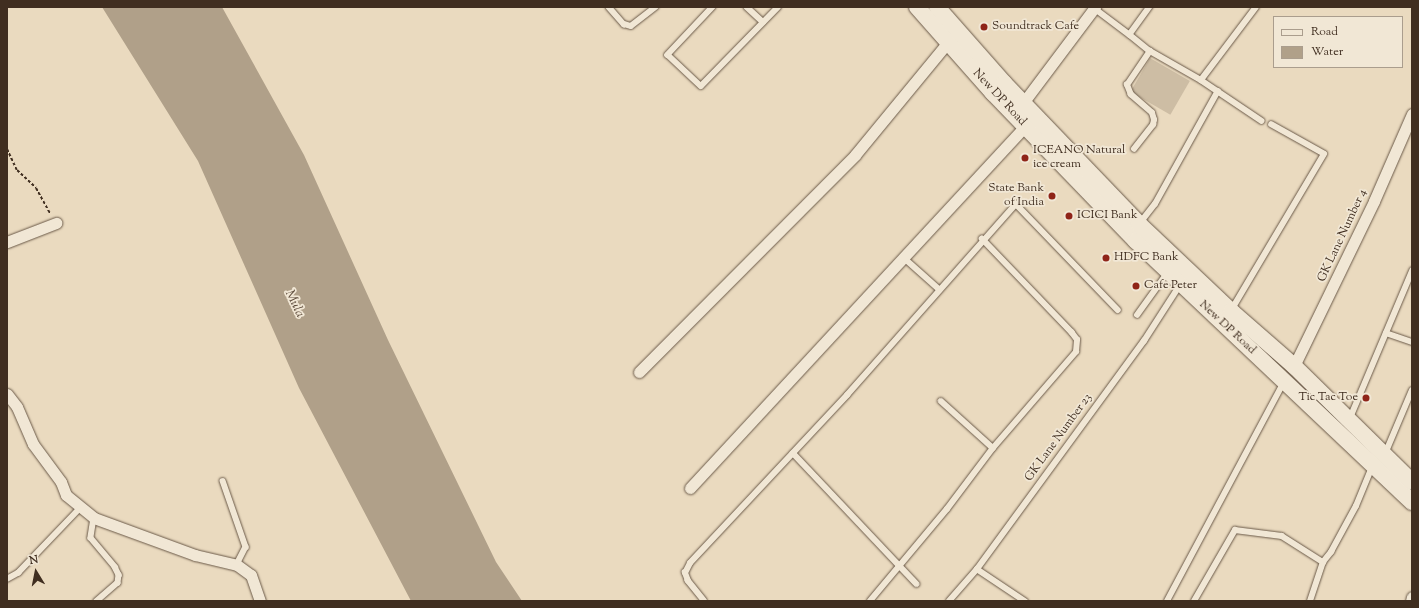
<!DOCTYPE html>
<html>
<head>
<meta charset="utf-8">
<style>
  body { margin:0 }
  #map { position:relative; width:1419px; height:608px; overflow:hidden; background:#eadabf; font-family:"Sorts Mill Goudy",serif }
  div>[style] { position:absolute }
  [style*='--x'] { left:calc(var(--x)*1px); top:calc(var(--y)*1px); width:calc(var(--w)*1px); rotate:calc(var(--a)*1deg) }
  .green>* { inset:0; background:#cdbda4; transform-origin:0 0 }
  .water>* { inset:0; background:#b0a089 }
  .path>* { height:2px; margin-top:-1px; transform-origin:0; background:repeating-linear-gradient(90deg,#402e20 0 3px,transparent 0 5px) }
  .roads { filter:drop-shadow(0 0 1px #6a5948) drop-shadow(0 0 1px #6a5948) }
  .lane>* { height:5.5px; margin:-2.75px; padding:0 2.75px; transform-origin:2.75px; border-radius:2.75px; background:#f1e7d5 }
  .street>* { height:11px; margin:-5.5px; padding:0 5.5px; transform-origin:5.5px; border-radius:5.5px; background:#f1e7d5 }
  .secondary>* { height:16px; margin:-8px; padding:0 8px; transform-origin:8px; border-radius:8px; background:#f1e7d5 }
  .dots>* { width:11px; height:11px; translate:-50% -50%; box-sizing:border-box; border:2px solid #f1e7d5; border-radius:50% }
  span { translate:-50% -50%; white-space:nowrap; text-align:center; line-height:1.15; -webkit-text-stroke:3.5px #f1e7d5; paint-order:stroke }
  .poi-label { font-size:12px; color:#402e20 }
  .left { translate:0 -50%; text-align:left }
  .right { translate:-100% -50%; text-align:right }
  .street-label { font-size:12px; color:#402e20 }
  .water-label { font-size:13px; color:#5c4a3a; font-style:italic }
  .frame { position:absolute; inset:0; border:8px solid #402e20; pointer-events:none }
  .legend { position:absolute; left:1273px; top:16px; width:130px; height:52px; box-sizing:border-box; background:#f1e7d5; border:1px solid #aa9d8d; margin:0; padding:5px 7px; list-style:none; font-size:12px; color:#402e20 }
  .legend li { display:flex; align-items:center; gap:8px; height:20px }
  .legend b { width:20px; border:1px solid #aa9d8d }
  .north { position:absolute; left:16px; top:552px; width:40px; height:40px; -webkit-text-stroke:3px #f1e7d5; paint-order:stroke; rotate:350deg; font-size:11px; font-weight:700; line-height:16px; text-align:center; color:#402e20 }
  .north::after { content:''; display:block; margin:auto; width:14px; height:18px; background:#402e20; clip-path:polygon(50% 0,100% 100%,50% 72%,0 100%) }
</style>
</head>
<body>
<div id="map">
  <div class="green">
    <i style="left:1150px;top:58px;width:46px;height:39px;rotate:30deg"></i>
  </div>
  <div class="water">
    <i style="clip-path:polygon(102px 7px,222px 7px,304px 155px,388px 340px,496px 562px,522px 601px,411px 601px,299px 388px,198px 161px)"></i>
  </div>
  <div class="path">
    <i style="--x:7;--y:149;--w:23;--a:65"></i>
    <i style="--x:17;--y:170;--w:26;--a:43"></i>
    <i style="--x:36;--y:188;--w:29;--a:61"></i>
  </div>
  <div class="roads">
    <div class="lane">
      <i style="--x:609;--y:7;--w:23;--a:49"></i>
      <i style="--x:624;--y:24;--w:7;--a:16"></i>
      <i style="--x:631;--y:26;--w:31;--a:-38"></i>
      <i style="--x:713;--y:7;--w:66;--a:133.2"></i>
      <i style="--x:668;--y:55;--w:45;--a:43.2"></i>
      <i style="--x:701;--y:86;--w:110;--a:-45.7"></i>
      <i style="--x:747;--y:7;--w:22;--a:43"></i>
      <i style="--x:1150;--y:7;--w:34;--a:126"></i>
      <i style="--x:1130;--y:35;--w:26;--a:39"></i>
      <i style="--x:1150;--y:51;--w:59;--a:29.6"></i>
      <i style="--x:1201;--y:80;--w:73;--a:33.9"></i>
      <i style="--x:1094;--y:8;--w:45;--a:36.9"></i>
      <i style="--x:1201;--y:80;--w:91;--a:-53"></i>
      <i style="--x:1134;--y:149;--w:31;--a:-52"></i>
      <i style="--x:1153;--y:125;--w:5;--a:-79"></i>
      <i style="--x:1154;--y:120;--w:7;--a:-106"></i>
      <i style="--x:1152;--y:113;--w:28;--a:-139"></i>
      <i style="--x:1131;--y:95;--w:11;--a:-112"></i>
      <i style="--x:1127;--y:85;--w:41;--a:-55.9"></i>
      <i style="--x:1140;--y:223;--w:24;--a:-52"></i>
      <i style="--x:1155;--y:204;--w:129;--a:-60.9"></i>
      <i style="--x:903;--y:257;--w:48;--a:41.6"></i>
      <i style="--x:1232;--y:309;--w:180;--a:-59.3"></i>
      <i style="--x:1324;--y:154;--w:60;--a:-150.9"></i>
      <i style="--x:1137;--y:315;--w:53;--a:-54.2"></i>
      <i style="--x:1386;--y:333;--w:28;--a:19"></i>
      <i style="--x:941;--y:401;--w:70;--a:42.1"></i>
      <i style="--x:1350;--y:418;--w:160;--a:-67.1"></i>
      <i style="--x:793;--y:453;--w:180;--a:46.6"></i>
      <i style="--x:1385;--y:454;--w:69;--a:-67.1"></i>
      <i style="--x:223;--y:481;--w:70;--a:70.8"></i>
      <i style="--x:246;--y:547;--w:20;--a:117"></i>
      <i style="--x:94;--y:518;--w:20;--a:99"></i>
      <i style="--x:91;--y:538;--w:38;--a:50"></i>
      <i style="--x:115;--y:567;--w:9;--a:63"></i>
      <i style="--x:119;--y:575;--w:8;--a:97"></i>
      <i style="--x:118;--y:583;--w:28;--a:139"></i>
      <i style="--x:977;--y:569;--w:58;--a:33.7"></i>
      <i style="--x:7;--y:579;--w:13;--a:-29"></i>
      <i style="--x:18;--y:573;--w:91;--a:-46.3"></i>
      <i style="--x:704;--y:601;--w:26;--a:-129"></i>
      <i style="--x:688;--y:581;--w:9;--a:-111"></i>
      <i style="--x:685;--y:573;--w:11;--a:-63"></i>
      <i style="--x:690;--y:563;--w:230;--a:-46.9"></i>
      <i style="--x:847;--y:395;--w:255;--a:-48.5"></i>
      <i style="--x:1016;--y:204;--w:147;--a:46.1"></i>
      <i style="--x:870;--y:601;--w:120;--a:-50.1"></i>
      <i style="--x:947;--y:509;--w:76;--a:-53"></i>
      <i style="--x:993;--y:448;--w:127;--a:-49.2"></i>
      <i style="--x:1076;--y:352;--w:12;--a:-85"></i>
      <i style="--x:1077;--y:340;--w:9;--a:-126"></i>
      <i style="--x:1072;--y:333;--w:130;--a:-133.8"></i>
      <i style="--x:949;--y:601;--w:43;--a:-48.8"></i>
      <i style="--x:977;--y:569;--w:283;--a:-53.8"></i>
      <i style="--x:1144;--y:341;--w:67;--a:-57.3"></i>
      <i style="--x:1167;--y:601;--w:248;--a:-61.9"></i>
      <i style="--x:1194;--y:601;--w:82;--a:-60"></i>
      <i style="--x:1235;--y:530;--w:47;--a:7.3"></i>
      <i style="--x:1282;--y:536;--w:49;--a:32.4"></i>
      <i style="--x:1310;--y:601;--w:41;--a:-71.6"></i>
      <i style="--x:1323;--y:562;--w:13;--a:-51"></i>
      <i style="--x:1331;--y:552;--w:52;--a:-61.5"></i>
      <i style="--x:1356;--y:506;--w:42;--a:-67.7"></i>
    </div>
    <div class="street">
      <i style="--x:1020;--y:107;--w:125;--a:-53.1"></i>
      <i style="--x:7;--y:242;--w:53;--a:-21.2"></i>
      <i style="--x:1294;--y:366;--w:183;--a:-64.1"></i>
      <i style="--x:1374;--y:201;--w:95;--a:-66.4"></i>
      <i style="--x:639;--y:372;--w:306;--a:-45.1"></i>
      <i style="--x:855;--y:155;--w:146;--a:-50.5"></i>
      <i style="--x:7;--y:394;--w:16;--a:52"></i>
      <i style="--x:17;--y:407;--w:40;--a:66.6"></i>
      <i style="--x:33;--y:444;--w:47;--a:53.6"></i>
      <i style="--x:61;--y:482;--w:14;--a:69"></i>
      <i style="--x:66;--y:495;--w:36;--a:39"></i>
      <i style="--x:94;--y:518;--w:108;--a:20.1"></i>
      <i style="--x:195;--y:555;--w:43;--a:13.4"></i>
      <i style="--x:237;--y:565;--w:17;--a:36"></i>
      <i style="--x:251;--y:575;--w:28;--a:71"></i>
      <i style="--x:690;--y:488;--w:493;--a:-47.2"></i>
      <i style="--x:1411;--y:601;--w:4;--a:-76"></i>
    </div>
    <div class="secondary">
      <i style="--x:917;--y:7;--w:115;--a:48.5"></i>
      <i style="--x:993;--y:93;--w:206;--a:46"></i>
      <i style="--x:1136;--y:241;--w:380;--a:43.4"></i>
      <i style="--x:937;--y:7;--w:101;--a:48.6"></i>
      <i style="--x:1004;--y:83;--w:195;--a:46.2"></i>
      <i style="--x:1139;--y:224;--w:127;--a:43.4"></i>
      <i style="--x:1231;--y:311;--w:84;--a:41.1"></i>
      <i style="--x:1294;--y:366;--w:165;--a:44.5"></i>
    </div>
  </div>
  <div class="dots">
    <i style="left:984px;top:27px;background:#8f2418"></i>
    <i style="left:1025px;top:158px;background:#8f2418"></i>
    <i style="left:1052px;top:196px;background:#8f2418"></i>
    <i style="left:1069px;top:216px;background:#8f2418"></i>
    <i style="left:1106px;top:258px;background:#8f2418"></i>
    <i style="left:1136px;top:286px;background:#8f2418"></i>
    <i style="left:1366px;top:398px;background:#8f2418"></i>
  </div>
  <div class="poi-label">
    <span class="left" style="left:992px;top:27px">Soundtrack Cafe</span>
    <span class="left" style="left:1033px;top:158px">ICEANO Natural<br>ice cream</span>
    <span class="right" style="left:1044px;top:196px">State Bank<br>of India</span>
    <span class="left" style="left:1077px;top:216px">ICICI Bank</span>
    <span class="left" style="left:1114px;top:258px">HDFC Bank</span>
    <span class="left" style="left:1144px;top:286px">Cafe Peter</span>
    <span class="right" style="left:1358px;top:398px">Tic Tac Toe</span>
  </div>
  <div class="street-label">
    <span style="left:999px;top:98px;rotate:47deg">New DP Road</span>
    <span style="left:1343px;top:236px;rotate:-65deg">GK Lane Number 4</span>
    <span style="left:1227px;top:328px;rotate:43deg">New DP Road</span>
    <span style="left:1059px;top:438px;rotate:-54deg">GK Lane Number 23</span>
  </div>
  <div class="water-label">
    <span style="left:294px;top:304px;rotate:64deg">Mula</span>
  </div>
  <div class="frame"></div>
  <ul class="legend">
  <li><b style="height:5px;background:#f1e7d5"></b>Road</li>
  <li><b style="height:11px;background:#b0a089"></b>Water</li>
  </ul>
  <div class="north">N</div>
</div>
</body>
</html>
